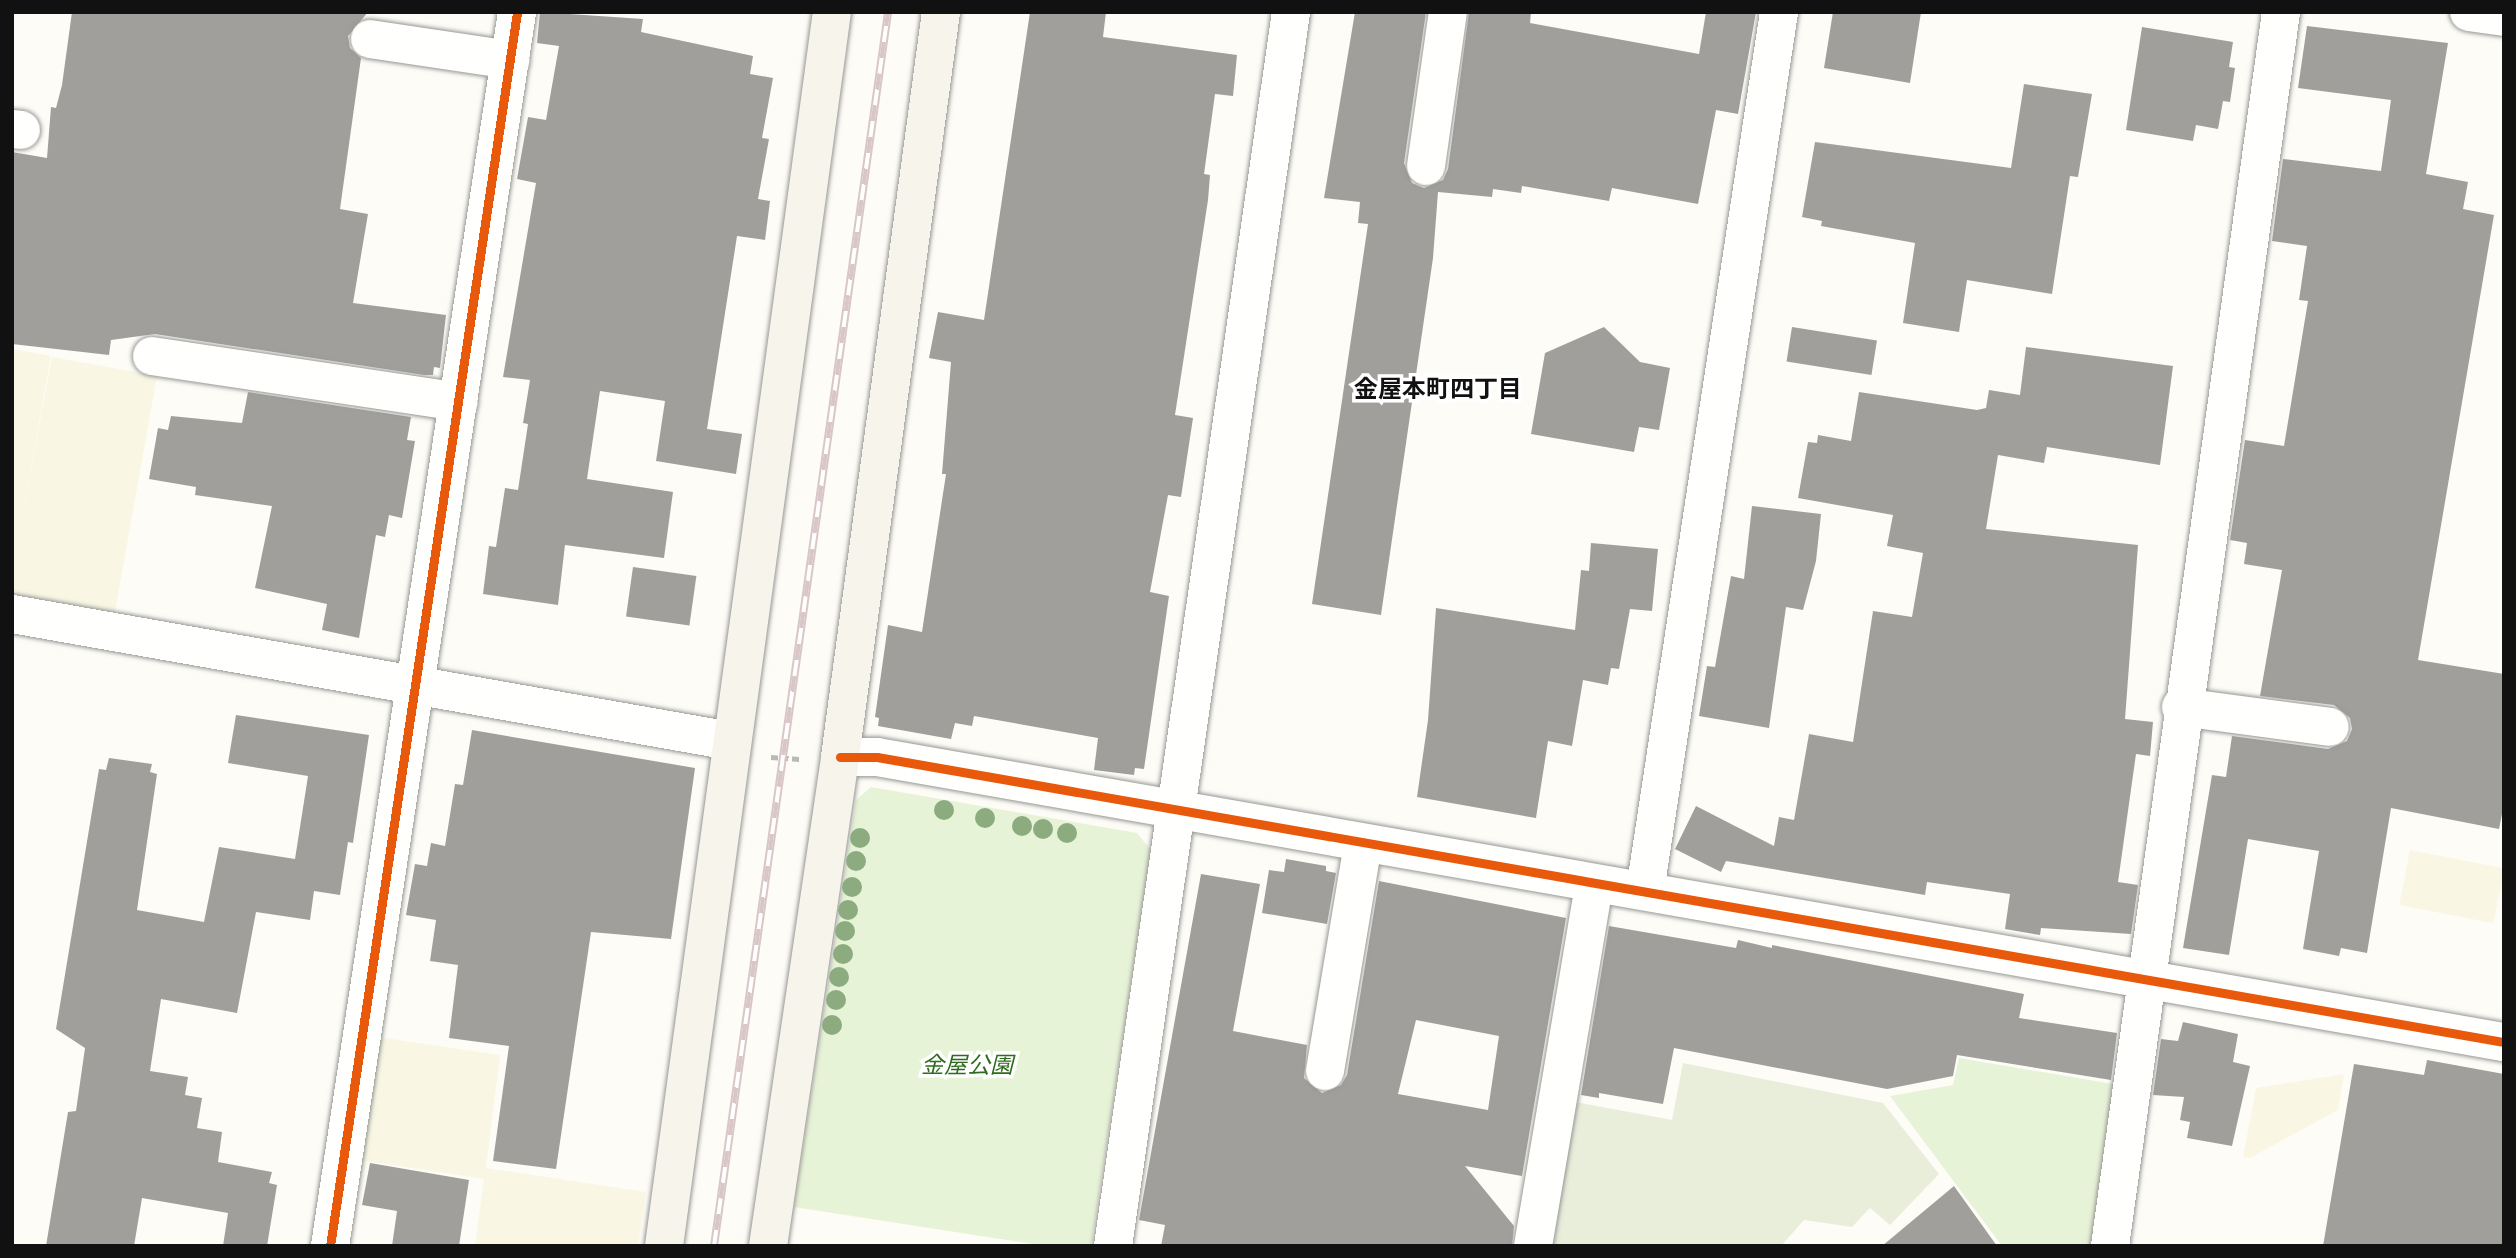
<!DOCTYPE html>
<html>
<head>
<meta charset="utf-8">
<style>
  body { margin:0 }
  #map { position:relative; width:2516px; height:1258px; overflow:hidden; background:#fdfcf7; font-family:"Crimson Pro","Noto Sans JP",serif }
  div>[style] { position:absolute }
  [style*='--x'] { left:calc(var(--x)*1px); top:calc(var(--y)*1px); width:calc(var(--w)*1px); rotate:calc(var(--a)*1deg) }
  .farmland>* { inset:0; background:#f9f7e4; transform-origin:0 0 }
  .green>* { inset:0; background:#e7f3d7 }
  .cemetery>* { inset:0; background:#e9eedb }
  .building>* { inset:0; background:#a19f9c; transform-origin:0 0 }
  .path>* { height:4.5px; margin-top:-2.25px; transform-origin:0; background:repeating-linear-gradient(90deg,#b9b9b8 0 7px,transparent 0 10.5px) }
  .roads { filter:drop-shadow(0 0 2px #979795) drop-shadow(0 0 2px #979795) }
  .street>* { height:38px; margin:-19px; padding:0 19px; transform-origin:19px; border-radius:19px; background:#fffffe }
  .secondary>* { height:38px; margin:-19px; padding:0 19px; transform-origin:19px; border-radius:19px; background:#f6f4eb }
  .rail>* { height:8px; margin-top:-4px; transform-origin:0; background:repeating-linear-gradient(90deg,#fff 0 16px,#d9c6c7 0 32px); box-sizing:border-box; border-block:2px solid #d9c6c7 }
  .cycleway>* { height:9px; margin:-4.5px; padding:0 4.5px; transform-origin:4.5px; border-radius:4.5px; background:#e8590c }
  .trees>* { width:20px; height:20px; margin:-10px; border-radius:50%; background:#8cac80 }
  span { translate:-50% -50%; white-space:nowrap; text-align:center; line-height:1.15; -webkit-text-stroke:7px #fff; paint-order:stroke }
  .park-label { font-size:23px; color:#2f6b1f; font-style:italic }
  .neighbourhood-label { font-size:24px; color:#111; font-weight:700 }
  .frame { position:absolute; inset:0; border:14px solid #111; pointer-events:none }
</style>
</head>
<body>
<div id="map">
  <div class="farmland">
    <i style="clip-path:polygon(12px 349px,51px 356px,20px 527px,52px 357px,157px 376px,115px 612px,12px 594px)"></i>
    <i style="left:2410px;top:850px;width:96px;height:56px;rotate:11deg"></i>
    <i style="clip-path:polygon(378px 1037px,500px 1055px,486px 1168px,646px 1192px,638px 1246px,475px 1246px,484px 1179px,359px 1160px)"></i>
    <i style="clip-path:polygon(2344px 1074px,2338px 1110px,2250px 1158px,2243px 1157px,2256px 1088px)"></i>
  </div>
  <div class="green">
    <i style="clip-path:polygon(871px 787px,1137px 833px,1151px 850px,1091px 1246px,1046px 1246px,794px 1207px,856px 800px)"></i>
    <i style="clip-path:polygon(1959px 1058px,2119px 1085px,2100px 1246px,2002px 1246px,1890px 1096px,1953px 1085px)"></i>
  </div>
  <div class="cemetery">
    <i style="clip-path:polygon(1683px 1063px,1883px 1103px,1939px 1174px,1890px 1225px,1870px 1208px,1852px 1227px,1804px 1220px,1781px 1246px,1546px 1246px,1570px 1101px,1672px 1120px)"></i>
  </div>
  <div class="building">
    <i style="clip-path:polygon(72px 12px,368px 12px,348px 36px,350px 48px,361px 58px,340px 209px,368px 214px,353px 303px,446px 315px,440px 368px,434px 367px,433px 375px,424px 375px,155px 334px,111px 340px,109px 355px,12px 344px,12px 152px,47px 158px,51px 107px,56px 108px,62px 85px)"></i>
    <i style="clip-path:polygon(540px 12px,643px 19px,641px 32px,753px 56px,750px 74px,773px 78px,762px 138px,769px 139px,758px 199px,770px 201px,765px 240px,737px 236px,707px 429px,742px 434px,736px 474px,656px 461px,665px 401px,600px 391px,587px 479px,673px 492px,664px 558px,565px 545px,558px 605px,483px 594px,489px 546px,496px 547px,505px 488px,518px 490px,528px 424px,523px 423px,530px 380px,503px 377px,536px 183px,517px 179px,528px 117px,546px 120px,559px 46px,537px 43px)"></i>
    <i style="clip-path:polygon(1030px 12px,1106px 12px,1103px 37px,1237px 55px,1233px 96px,1215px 94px,1204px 174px,1210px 175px,1208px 200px,1175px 415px,1193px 418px,1181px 497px,1168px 495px,1150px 592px,1169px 596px,1144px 769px,1135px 768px,1134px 775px,1094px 770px,1098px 738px,974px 716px,972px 726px,955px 723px,951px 739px,878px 726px,879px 718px,875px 717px,888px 625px,922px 632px,946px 474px,942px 474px,951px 362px,929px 358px,938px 312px,984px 320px)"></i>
    <i style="clip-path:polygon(1355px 12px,1426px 12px,1404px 163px,1412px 183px,1424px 188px,1443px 180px,1448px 169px,1469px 12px,1531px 12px,1530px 23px,1699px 54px,1706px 12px,1756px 12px,1738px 114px,1716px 110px,1698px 204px,1612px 188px,1609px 201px,1522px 186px,1521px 193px,1493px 189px,1492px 197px,1438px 192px,1433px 258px,1381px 615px,1312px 604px,1368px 224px,1358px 223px,1360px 202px,1324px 198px)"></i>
    <i style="clip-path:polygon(1833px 12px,1921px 12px,1910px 83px,1824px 68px)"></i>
    <i style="clip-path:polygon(2307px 26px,2448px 43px,2426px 174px,2468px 182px,2463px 209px,2494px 215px,2418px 660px,2504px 674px,2504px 804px,2499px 829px,2391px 808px,2367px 953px,2341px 948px,2339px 956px,2303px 949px,2319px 851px,2248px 839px,2229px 955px,2183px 948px,2212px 775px,2226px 777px,2232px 736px,2328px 749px,2347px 741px,2352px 729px,2350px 718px,2334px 705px,2260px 696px,2282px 570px,2244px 564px,2247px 543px,2230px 540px,2245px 440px,2284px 446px,2308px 301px,2299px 300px,2307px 246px,2272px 241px,2283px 159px,2381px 171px,2391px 100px,2298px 88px)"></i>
    <i style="clip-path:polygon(2142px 27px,2233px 42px,2229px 67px,2235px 68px,2230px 102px,2223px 101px,2218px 129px,2196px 125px,2193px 141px,2126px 130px)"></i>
    <i style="clip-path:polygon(2024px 84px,2092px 94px,2078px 177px,2070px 176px,2052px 294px,1967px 280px,1959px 332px,1903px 323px,1915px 243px,1821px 226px,1822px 221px,1802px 217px,1815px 142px,2011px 168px)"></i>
    <i style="clip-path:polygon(1604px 327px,1640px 362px,1670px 368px,1659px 430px,1639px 427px,1634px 452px,1531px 434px,1545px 353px)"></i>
    <i style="left:1792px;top:327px;width:86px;height:35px;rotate:9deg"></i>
    <i style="clip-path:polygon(2026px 347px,2173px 366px,2160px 465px,2047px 447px,2044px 463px,1998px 455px,1986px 529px,2138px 545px,2125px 719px,2153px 722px,2150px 756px,2136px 754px,2118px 882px,2138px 885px,2131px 934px,2041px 928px,2040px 935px,2005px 929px,2010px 894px,1927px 882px,1925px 895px,1726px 861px,1721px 872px,1675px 849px,1696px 806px,1774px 846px,1779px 817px,1794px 820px,1809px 734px,1853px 742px,1873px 611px,1912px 617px,1923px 553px,1887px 546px,1893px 515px,1798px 498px,1808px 442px,1817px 443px,1818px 435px,1851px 441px,1859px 392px,1977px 410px,1986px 408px,1989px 390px,2020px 395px)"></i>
    <i style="clip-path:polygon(248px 392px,411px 417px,407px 440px,415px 441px,402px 518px,389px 515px,385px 537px,376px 535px,359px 638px,322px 630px,327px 604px,255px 588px,272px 506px,195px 495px,196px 487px,149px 479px,158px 428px,168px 430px,171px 416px,242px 423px)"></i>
    <i style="clip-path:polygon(1752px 506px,1821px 514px,1816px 561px,1803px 610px,1786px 607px,1769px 728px,1699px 716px,1707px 666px,1715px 667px,1731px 576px,1744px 579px)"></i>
    <i style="clip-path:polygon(1591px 543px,1658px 549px,1652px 611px,1630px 609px,1619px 669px,1611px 668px,1608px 685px,1583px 680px,1572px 746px,1548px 741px,1536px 818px,1417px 797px,1428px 720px,1436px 608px,1575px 630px,1581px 570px,1589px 571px)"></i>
    <i style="left:633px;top:567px;width:64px;height:50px;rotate:8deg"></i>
    <i style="clip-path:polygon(236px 715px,369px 735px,353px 843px,348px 842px,340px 895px,314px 891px,310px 920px,256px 912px,237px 1013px,161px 999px,150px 1071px,188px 1077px,185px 1095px,202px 1098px,197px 1128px,222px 1132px,218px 1162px,272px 1172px,269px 1183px,277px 1185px,267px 1246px,223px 1246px,228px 1213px,142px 1198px,134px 1246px,46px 1246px,68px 1112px,76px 1111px,85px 1048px,56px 1029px,99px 769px,106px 770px,109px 758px,152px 764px,150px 772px,157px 774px,137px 910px,204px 922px,219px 847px,295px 859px,308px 776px,228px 763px)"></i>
    <i style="clip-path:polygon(472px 730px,695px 768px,671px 939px,591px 932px,556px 1169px,493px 1161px,509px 1046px,449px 1038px,458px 965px,430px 961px,436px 920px,406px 915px,415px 864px,427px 866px,431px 843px,445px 846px,455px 784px,463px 785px)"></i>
    <i style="clip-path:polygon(1286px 859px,1326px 866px,1326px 871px,1336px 873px,1327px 924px,1262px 913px,1269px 870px,1284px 872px)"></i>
    <i style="clip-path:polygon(evenodd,1201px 874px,1260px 884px,1233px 1031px,1307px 1045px,1304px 1078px,1322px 1093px,1341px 1085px,1347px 1075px,1379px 881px,1566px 918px,1522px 1176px,1465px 1166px,1514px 1226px,1512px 1246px,1161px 1246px,1165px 1225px,1139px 1220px,1201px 874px,1416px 1020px,1499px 1036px,1488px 1110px,1398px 1094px,1416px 1020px)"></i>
    <i style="clip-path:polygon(1609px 926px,1736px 948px,1738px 940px,1772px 948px,1772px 945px,2024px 994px,2019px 1018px,2117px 1033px,2111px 1080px,1957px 1055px,1953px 1076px,1887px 1089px,1674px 1048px,1663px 1104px,1599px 1093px,1599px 1098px,1581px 1095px)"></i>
    <i style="clip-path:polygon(2183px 1022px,2238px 1034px,2233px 1062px,2250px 1066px,2232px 1146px,2187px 1138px,2190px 1122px,2180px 1120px,2184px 1097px,2153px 1095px,2161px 1039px,2178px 1041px)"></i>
    <i style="clip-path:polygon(2427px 1060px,2504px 1074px,2504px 1246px,2323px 1246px,2354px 1064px,2424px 1075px)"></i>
    <i style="clip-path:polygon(370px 1163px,469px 1180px,459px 1246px,392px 1246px,397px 1211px,362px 1205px)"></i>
    <i style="clip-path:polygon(1954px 1186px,1997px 1246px,1882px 1246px)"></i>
  </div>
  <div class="path">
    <i style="--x:771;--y:757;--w:29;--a:4"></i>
  </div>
  <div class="roads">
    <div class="street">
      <i style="--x:2469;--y:12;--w:35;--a:8"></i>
      <i style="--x:370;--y:39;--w:142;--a:8.5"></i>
      <i style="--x:12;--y:129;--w:9;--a:6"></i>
      <i style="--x:1426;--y:166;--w:156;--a:-81.9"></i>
      <i style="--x:152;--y:356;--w:310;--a:8.5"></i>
      <i style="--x:12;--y:614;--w:730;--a:10.02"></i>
      <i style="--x:2181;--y:707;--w:150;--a:7.6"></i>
      <i style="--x:840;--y:757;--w:37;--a:0"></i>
      <i style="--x:877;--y:757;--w:1652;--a:9.94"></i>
      <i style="--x:1645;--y:891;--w:889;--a:-81.33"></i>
      <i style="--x:1325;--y:1071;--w:230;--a:-80.5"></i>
      <i style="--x:330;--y:1246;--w:1248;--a:-81.38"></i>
      <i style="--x:1113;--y:1246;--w:1247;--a:-81.79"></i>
      <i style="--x:1533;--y:1246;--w:367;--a:-80.4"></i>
      <i style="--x:2110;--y:1246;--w:1246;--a:-82.11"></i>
    </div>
    <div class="secondary">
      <i style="--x:664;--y:1246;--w:1245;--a:-82.25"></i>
      <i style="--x:768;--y:1246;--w:494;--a:-81.6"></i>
      <i style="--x:840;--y:757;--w:752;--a:-82.28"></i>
    </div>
  </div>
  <div class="rail">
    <i style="--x:714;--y:1246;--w:1246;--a:-81.97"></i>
  </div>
  <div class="cycleway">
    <i style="--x:840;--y:757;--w:37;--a:0"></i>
    <i style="--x:877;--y:757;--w:1652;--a:9.94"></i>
    <i style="--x:330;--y:1246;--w:1248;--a:-81.38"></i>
  </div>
  <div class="trees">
    <i style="left:944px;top:810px"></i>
    <i style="left:985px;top:818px"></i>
    <i style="left:1022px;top:826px"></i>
    <i style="left:1043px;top:829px"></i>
    <i style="left:1067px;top:833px"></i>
    <i style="left:860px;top:838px"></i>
    <i style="left:856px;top:861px"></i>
    <i style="left:852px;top:887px"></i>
    <i style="left:848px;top:910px"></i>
    <i style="left:845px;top:931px"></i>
    <i style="left:843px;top:954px"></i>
    <i style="left:839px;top:977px"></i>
    <i style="left:836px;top:1000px"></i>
    <i style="left:832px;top:1025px"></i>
  </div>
  <div class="park-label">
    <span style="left:967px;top:1065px">金屋公園</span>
  </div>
  <div class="neighbourhood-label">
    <span style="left:1438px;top:389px">金屋本町四丁目</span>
  </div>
  <div class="frame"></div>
</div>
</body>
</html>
